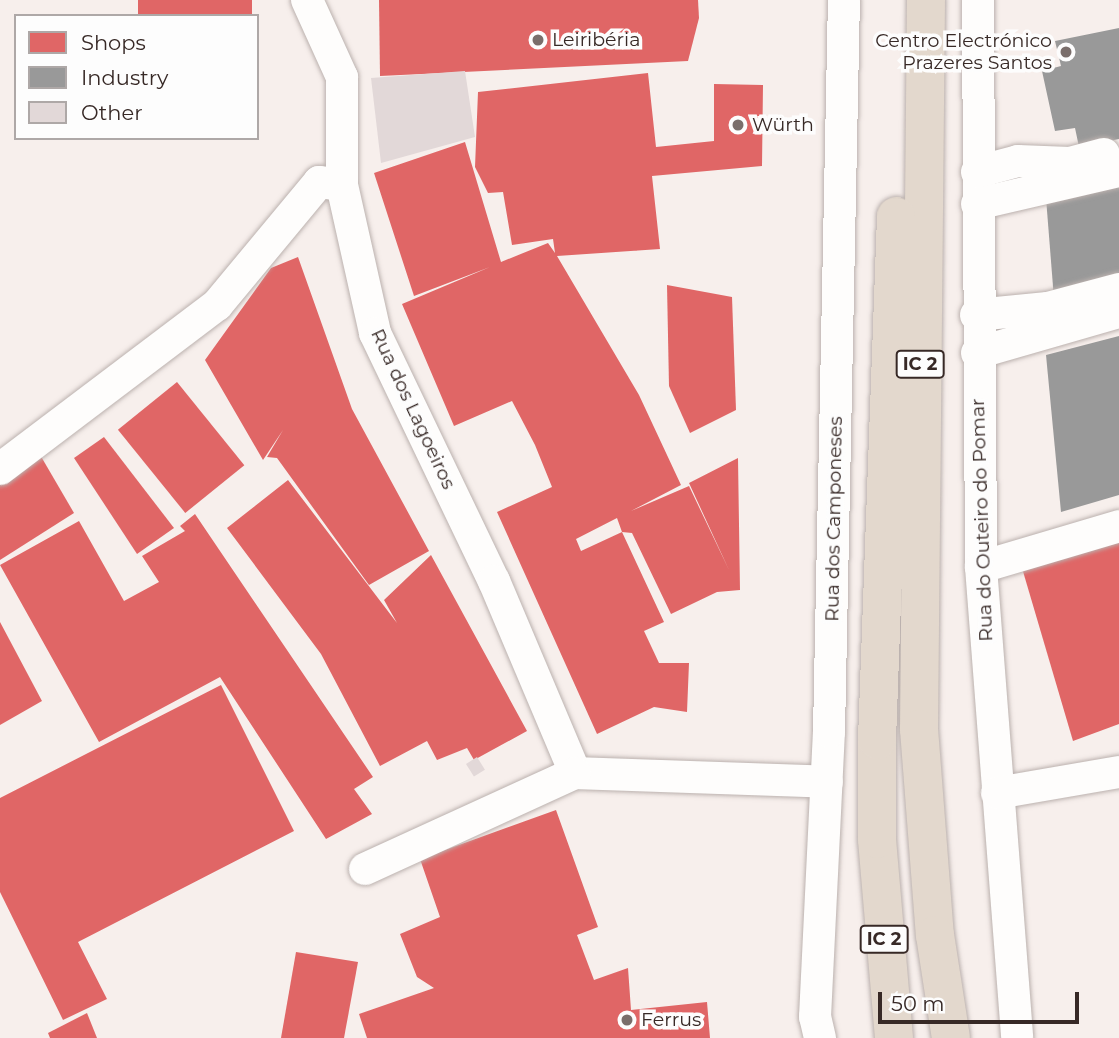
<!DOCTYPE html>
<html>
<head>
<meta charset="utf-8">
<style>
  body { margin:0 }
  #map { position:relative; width:1119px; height:1038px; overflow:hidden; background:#f7efec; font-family:Montserrat,sans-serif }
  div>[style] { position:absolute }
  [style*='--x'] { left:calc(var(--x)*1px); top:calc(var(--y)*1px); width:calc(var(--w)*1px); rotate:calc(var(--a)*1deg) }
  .shops>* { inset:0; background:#e06666; transform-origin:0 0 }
  .industry>* { inset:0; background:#999 }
  .building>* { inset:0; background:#e2d8d8; transform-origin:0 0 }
  .roads { filter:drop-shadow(0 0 2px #bbb1ae) drop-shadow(0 0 2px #bbb1ae) }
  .minor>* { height:32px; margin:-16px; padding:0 16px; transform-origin:16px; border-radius:16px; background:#fefdfc }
  .highway>* { height:38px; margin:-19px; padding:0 19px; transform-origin:19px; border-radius:19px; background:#e3d8cd }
  .dots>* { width:19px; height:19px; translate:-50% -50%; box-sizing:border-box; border:4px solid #fdfdfd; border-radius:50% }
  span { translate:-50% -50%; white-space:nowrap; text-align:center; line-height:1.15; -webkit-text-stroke:7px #fdfdfd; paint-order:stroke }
  .shield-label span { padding:2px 5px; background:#fdfdfd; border:2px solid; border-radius:5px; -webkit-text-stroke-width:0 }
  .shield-label { font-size:18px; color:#372926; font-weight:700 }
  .poi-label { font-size:19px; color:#372926 }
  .left { translate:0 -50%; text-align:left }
  .right { translate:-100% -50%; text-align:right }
  .street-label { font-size:19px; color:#372926 }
  .legend { position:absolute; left:14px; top:14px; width:245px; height:126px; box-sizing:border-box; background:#fdfdfd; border:2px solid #aea8a7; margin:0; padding:9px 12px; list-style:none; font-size:21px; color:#372926 }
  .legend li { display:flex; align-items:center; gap:14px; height:35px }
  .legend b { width:35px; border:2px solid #aea8a7 }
  .scale { position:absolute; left:878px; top:992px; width:201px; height:32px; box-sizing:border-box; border:4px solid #372926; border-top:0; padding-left:9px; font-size:21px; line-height:24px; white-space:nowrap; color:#372926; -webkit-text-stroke:5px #fdfdfd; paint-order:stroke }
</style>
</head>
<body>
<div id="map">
  <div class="shops">
    <i style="left:138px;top:0;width:114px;height:17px"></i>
    <i style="clip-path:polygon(379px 0,698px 0,699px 18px,688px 61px,380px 76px)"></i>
    <i style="clip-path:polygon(evenodd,648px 73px,656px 147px,714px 141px,714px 84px,763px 85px,762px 166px,652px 176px,660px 249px,557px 256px,639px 395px,681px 485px,631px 511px,689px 486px,729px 570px,689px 483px,738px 458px,740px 590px,717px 592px,671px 614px,632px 533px,622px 532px,664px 622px,644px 631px,659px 663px,689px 663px,687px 712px,654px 707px,597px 734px,497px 512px,552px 487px,535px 445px,512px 401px,454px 426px,402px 304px,490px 267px,414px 296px,374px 173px,465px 142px,501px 262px,548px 243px,555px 253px,553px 239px,512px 245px,503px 192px,488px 193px,475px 167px,478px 92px,648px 73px,617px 518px,622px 532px,581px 551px,576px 539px,617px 518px)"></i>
    <i style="clip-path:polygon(298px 257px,352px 409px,429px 551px,369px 585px,277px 458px,267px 457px,283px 430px,263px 460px,205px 360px,271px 268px)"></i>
    <i style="clip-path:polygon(667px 285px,732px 297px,736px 410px,690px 433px,669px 386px)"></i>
    <i style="left:177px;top:382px;width:107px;height:76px;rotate:51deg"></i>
    <i style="clip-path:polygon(104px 437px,174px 528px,137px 554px,74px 458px)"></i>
    <i style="clip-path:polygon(39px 453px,74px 513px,0 560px,0 481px)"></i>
    <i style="clip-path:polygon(288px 480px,397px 623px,384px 600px,431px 555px,527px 731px,474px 760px,467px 748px,437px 760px,427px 741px,380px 766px,321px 654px,227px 528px)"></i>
    <i style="clip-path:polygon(195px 514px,373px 777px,354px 789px,372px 814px,326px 839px,220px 677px,99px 742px,0 565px,79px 521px,124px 601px,159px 582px,142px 556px,185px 531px,180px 526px)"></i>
    <i style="clip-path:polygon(1119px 541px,1119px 724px,1073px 741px,1022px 568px)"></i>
    <i style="clip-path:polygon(0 622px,42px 701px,0 725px)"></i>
    <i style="clip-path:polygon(221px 685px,294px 831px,78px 942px,107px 999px,63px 1020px,0 892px,0 798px)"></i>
    <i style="clip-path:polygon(556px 810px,598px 927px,577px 935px,594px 980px,628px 968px,631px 1010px,707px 1002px,710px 1038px,367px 1038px,359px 1014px,434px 988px,417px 977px,400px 934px,440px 917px,420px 859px)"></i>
    <i style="clip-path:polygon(296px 952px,358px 962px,344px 1038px,281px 1038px)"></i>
    <i style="clip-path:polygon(87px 1013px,97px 1038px,50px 1038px,48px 1033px)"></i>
  </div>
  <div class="industry">
    <i style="clip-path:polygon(1119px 28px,1119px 139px,1079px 147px,1075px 128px,1055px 131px,1042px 71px,1061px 66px,1055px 41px)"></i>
    <i style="clip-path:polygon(1119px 183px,1119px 284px,1054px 299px,1046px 198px)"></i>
    <i style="clip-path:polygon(1119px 336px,1119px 495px,1061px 512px,1046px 355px)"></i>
  </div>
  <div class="building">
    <i style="clip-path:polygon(465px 71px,475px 137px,381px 163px,371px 78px)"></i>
    <i style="left:477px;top:757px;width:15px;height:13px;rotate:58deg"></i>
  </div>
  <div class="roads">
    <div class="minor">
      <i style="--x:307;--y:0;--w:85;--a:65.6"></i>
      <i style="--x:342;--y:77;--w:108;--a:90"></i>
      <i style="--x:342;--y:185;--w:152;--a:77.4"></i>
      <i style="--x:375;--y:333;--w:275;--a:64.4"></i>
      <i style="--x:494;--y:581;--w:208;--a:67.1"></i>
      <i style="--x:575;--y:773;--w:252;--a:2"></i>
      <i style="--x:978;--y:0;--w:567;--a:89.7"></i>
      <i style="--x:981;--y:567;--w:472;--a:85.6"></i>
      <i style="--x:977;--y:172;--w:42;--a:-15"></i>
      <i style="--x:1018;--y:161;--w:52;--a:2.2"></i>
      <i style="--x:1070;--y:163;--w:35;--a:-15"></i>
      <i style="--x:977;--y:204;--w:146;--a:-13.1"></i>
      <i style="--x:976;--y:315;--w:72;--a:-5.6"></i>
      <i style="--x:1048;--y:308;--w:73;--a:-15"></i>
      <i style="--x:977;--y:353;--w:148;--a:-16.1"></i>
      <i style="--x:0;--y:469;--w:272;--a:-37.1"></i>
      <i style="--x:217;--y:305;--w:160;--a:-50.3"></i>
      <i style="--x:319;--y:182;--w:23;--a:7"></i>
      <i style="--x:981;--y:567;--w:144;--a:-16.5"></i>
      <i style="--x:997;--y:793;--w:124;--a:-9.8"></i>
      <i style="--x:365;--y:869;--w:231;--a:-24.6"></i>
      <i style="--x:820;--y:1038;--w:22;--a:-103"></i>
      <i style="--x:815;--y:1017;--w:285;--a:-87.2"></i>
      <i style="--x:829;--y:732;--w:732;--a:-88.83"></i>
    </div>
    <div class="highway">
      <i style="--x:926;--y:0;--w:729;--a:90.55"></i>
      <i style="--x:919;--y:729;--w:207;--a:85.6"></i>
      <i style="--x:935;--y:935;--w:104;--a:81.2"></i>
      <i style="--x:894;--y:1038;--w:200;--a:-94.9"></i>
      <i style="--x:877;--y:839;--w:99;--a:-90"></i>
      <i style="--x:877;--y:740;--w:524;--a:-87.92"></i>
    </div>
  </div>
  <div class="dots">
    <i style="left:538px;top:40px;background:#7a6e6b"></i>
    <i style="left:1066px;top:52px;background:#7a6e6b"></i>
    <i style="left:738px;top:125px;background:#7a6e6b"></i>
    <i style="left:627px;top:1020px;background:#7a6e6b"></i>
  </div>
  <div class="shield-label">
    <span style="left:920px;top:364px">IC 2</span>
    <span style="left:884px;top:939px">IC 2</span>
  </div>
  <div class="poi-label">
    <span class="left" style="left:552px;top:40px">Leiribéria</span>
    <span class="right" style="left:1052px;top:52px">Centro Electrónico<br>Prazeres Santos</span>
    <span class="left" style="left:752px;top:125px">Würth</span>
    <span class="left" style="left:641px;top:1020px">Ferrus</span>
  </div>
  <div class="street-label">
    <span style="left:413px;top:409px;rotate:65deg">Rua dos Lagoeiros</span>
    <span style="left:834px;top:519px;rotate:-89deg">Rua dos Camponeses</span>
    <span style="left:982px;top:520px;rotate:-92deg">Rua do Outeiro do Pomar</span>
  </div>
  <ul class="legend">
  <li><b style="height:19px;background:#e06666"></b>Shops</li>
  <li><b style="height:19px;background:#999"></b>Industry</li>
  <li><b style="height:19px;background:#e2d8d8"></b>Other</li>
  </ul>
  <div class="scale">50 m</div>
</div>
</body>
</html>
